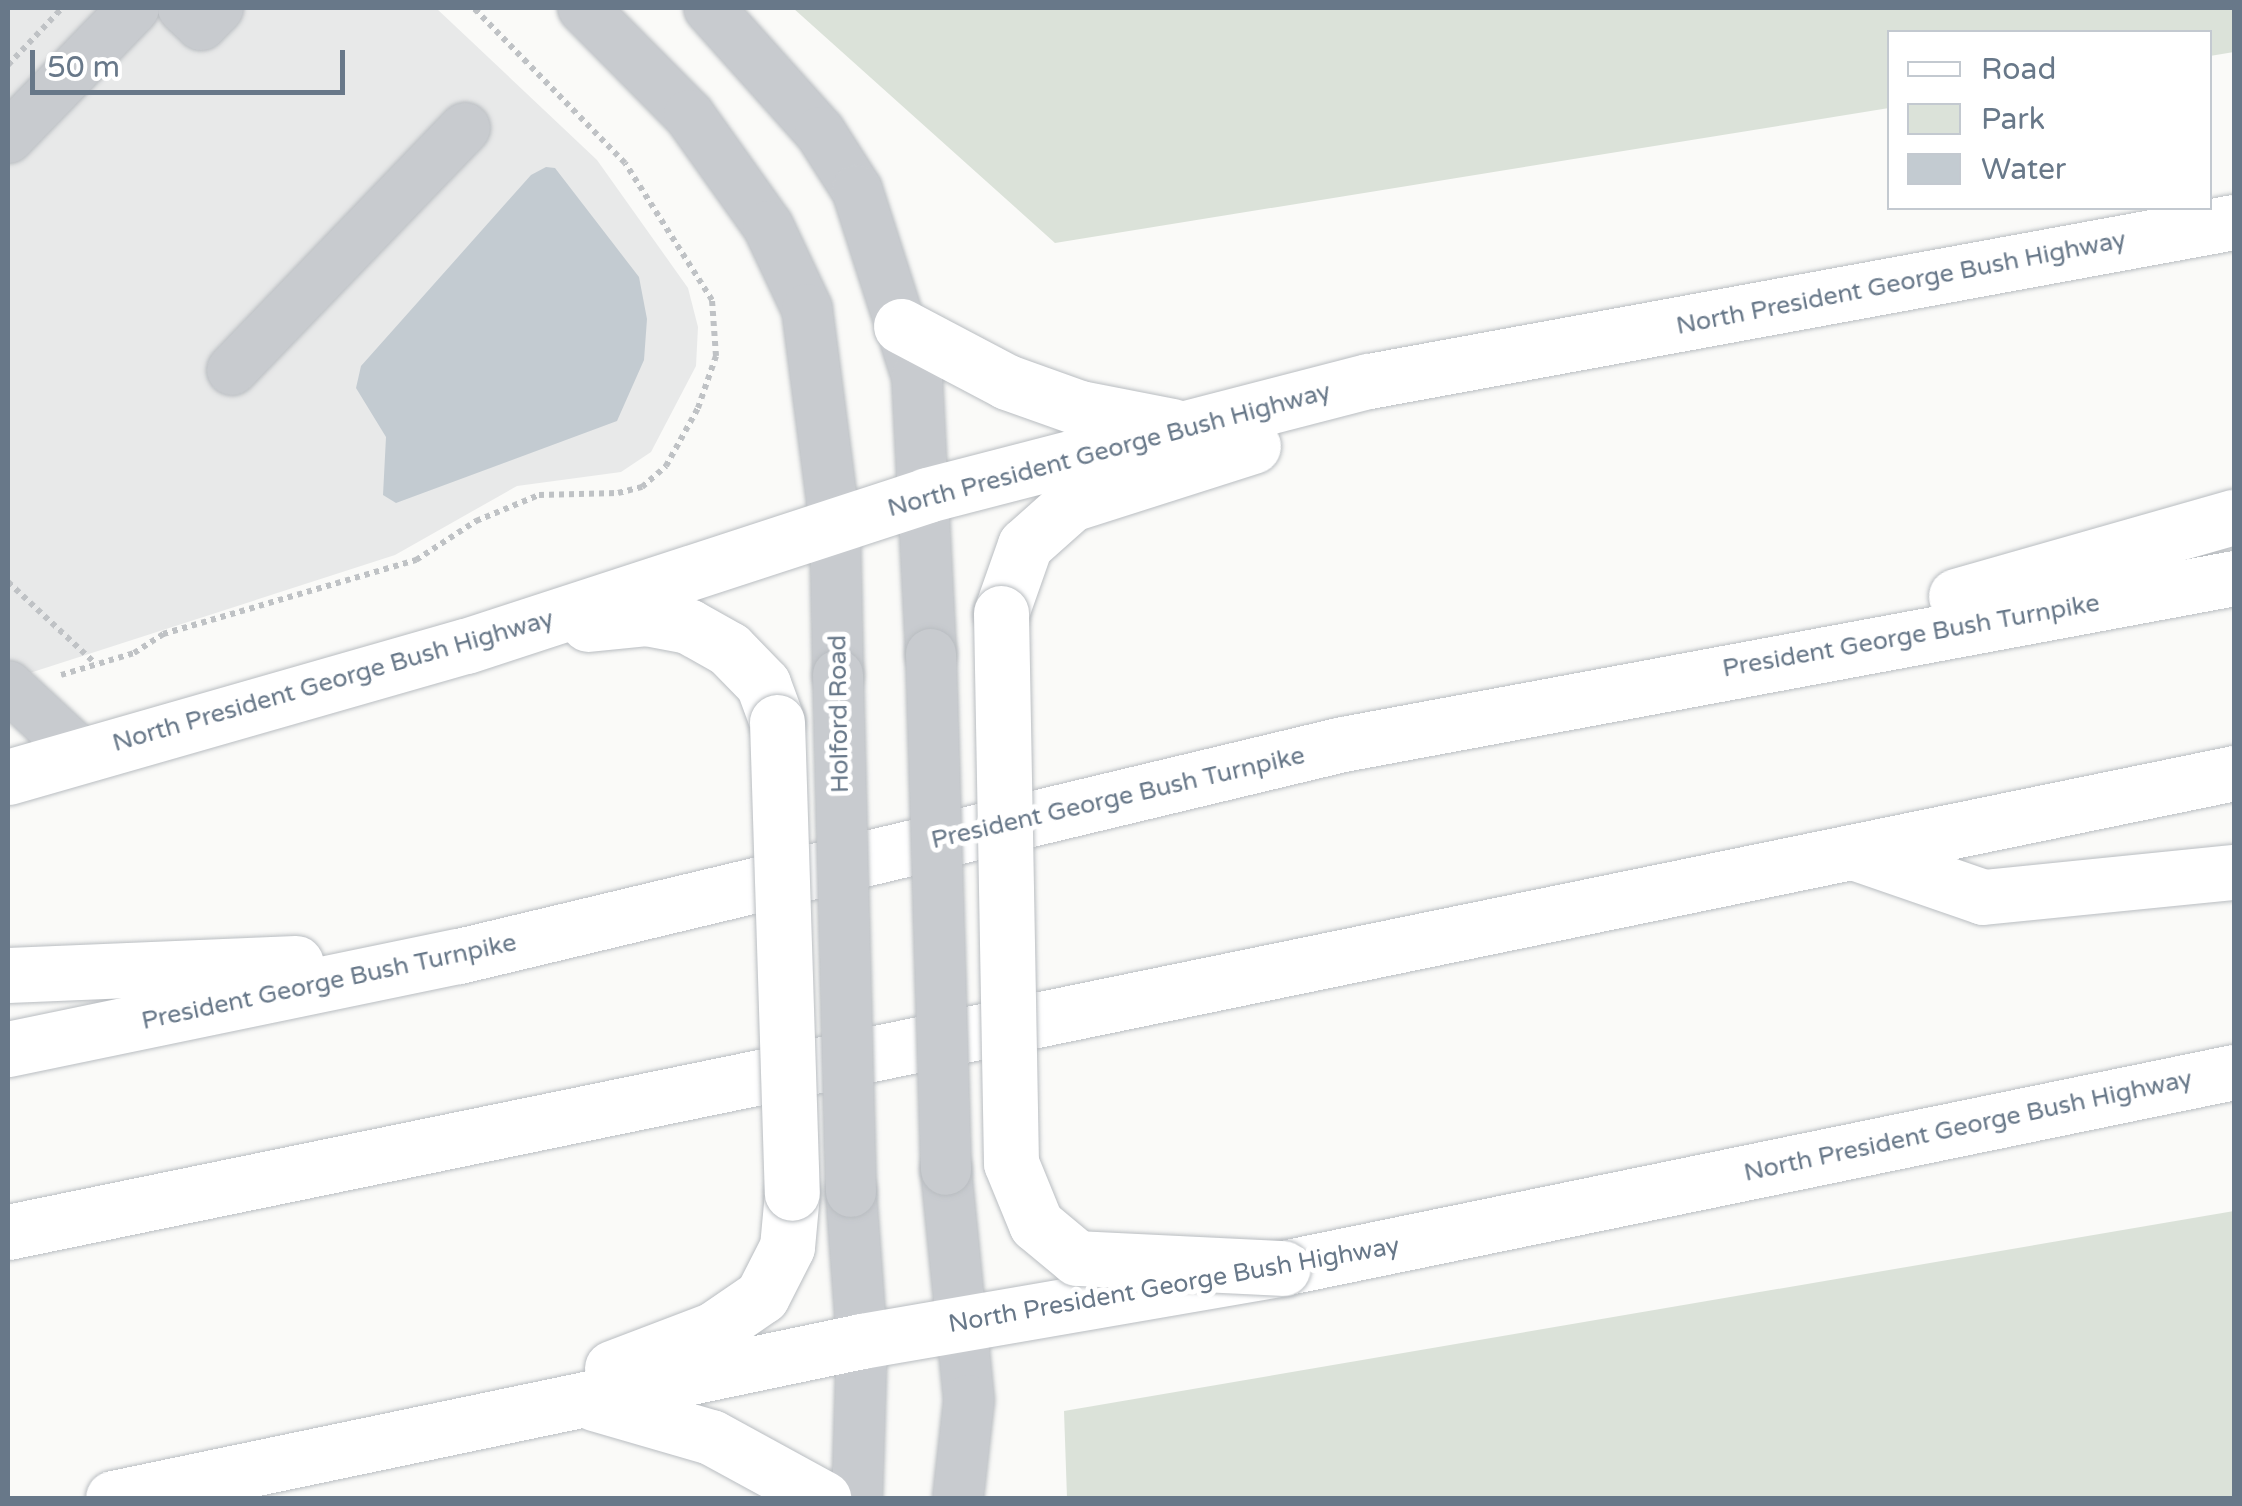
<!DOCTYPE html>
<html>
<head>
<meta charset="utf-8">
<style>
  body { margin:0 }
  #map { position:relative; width:2242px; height:1506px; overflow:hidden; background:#fafaf8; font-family:"Varela Round",sans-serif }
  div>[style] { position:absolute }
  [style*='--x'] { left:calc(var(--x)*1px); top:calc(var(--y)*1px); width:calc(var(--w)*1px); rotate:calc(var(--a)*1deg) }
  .built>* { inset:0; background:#e8e9e9 }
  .green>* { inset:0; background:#dbe2d9 }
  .water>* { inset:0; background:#c3cbd1 }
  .path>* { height:6px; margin-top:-3px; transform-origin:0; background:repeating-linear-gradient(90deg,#bfc2c5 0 5px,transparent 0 10px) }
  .roads { filter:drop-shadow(0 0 2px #b9bdc1) drop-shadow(0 0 2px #b9bdc1) }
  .minor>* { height:50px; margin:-25px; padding:0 25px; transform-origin:25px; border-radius:25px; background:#c8cbcf }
  .major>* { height:55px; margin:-27.5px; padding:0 27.5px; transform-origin:27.5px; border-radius:27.5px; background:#fff }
  .highway>* { height:55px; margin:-27.5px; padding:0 27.5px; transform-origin:27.5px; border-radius:27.5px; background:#fff }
  .bridges { filter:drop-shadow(0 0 2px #b9bdc1) drop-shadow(0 0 2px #b9bdc1) }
  .minor-bridge>* { height:50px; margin:-25px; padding:0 25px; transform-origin:25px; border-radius:25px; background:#c8cbcf }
  .major-bridge>* { height:55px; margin:-27.5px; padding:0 27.5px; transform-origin:27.5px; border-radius:27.5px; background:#fff }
  span { translate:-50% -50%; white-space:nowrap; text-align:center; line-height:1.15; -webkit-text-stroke:10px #fff; paint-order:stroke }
  .street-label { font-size:25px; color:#687889 }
  .frame { position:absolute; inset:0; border:10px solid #687889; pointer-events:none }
  .legend { position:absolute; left:1887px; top:30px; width:325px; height:180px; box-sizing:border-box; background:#fff; border:2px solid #c3c9d0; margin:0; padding:12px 18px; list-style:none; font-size:30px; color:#687889 }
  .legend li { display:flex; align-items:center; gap:20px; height:50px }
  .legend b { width:50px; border:2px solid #c3c9d0 }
  .scale { position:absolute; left:30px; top:50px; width:315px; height:45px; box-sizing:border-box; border:5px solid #687889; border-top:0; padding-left:12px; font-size:30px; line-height:35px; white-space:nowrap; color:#687889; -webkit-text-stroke:8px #fff; paint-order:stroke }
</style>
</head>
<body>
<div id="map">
  <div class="built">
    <i style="clip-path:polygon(8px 8px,436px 8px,597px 160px,688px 288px,698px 327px,696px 366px,651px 452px,621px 472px,517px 486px,395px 555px,8px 680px)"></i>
  </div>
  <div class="green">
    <i style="clip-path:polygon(793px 8px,2234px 8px,2234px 52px,2210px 56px,2210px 32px,1890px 32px,1889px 108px,1055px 243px)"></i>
    <i style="clip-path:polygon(2234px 1211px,2234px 1498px,1067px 1498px,1064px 1411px)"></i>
  </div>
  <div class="water">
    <i style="clip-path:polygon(546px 167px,555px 168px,639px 277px,647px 319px,644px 360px,617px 421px,396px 503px,383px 495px,386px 437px,356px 388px,361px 366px,531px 175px)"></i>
  </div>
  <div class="path">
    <i style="--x:8;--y:65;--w:79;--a:-46.5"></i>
    <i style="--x:8;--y:582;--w:120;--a:43"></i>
    <i style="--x:61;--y:675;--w:76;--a:-16.8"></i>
    <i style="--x:134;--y:653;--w:35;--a:-33"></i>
    <i style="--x:163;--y:634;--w:264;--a:-16.3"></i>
    <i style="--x:416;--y:560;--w:72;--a:-33"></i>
    <i style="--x:476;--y:521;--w:68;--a:-22.4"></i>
    <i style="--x:539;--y:495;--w:79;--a:-1.5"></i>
    <i style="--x:618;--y:493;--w:25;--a:-14"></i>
    <i style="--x:642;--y:487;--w:32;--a:-41"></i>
    <i style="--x:666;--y:466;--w:66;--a:-61.1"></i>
    <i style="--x:698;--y:408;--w:55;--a:-70.9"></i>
    <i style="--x:716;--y:356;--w:56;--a:-94.1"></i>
    <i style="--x:712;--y:300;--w:162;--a:-122.4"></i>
    <i style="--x:625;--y:163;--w:216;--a:-134.3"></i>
  </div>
  <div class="roads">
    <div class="minor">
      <i style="--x:183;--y:8;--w:25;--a:43"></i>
      <i style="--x:201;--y:25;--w:24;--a:-45"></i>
      <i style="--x:583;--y:8;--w:151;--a:45.3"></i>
      <i style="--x:689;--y:115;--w:136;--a:54.6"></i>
      <i style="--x:768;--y:226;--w:92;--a:64.8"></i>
      <i style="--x:807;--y:309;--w:219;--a:82.6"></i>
      <i style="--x:835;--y:526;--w:149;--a:88.8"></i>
      <i style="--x:709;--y:8;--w:166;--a:48.2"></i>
      <i style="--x:820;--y:132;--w:69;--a:57.5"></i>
      <i style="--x:857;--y:190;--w:196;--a:72.2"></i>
      <i style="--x:917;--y:377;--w:277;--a:87.1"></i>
      <i style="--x:8;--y:138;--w:181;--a:-45.9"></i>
      <i style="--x:232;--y:370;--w:336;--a:-46.1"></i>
      <i style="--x:8;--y:686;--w:101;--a:43"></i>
      <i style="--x:946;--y:1170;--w:231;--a:84.3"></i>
      <i style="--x:969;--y:1400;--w:99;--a:96.4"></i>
      <i style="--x:851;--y:1192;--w:149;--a:85.8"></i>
      <i style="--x:862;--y:1341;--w:157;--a:91.8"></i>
    </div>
    <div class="major">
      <i style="--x:901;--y:326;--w:120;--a:27.8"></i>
      <i style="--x:1007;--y:382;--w:77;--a:19.6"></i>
      <i style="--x:1080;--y:408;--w:94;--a:11.1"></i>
      <i style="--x:1001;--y:613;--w:72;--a:-70.6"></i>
      <i style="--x:1025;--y:545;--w:62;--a:-41.7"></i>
      <i style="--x:1071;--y:504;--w:191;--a:-17.7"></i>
      <i style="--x:588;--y:624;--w:58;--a:-5.9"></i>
      <i style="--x:646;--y:618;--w:43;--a:10.8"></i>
      <i style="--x:688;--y:626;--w:47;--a:29.3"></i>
      <i style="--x:729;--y:649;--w:49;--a:45.8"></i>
      <i style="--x:763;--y:684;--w:40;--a:69.8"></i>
      <i style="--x:8;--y:777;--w:476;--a:-16"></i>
      <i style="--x:466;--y:646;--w:485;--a:-18.1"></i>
      <i style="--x:927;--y:495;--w:456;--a:-14.5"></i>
      <i style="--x:1369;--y:381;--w:879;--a:-10.42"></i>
      <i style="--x:612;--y:1368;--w:109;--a:-20.9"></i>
      <i style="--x:714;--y:1329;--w:58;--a:-34.5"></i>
      <i style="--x:762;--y:1296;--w:55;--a:-63"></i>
      <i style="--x:787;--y:1247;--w:54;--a:-84.7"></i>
      <i style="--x:594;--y:1403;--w:122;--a:16.2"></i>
      <i style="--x:711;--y:1437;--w:128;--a:28.6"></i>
      <i style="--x:113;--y:1498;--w:765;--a:-11.84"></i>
      <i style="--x:862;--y:1341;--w:427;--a:-9.8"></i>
      <i style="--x:1283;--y:1268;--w:971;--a:-11.65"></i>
    </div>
    <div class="highway">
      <i style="--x:1956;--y:596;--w:289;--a:-15.9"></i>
      <i style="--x:1856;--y:853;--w:134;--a:19.1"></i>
      <i style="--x:1983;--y:897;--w:252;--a:-5.7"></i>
      <i style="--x:8;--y:975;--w:288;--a:-2.4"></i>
      <i style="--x:8;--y:1049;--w:460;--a:-11.7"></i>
      <i style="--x:459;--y:956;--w:909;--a:-13.49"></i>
      <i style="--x:1343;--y:744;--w:906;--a:-10.55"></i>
      <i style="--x:8;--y:1232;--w:2273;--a:-11.65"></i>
    </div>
  </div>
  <div class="bridges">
    <div class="minor-bridge">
      <i style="--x:931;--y:654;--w:516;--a:88.33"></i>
      <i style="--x:838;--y:675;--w:517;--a:88.56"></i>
    </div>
    <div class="major-bridge">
      <i style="--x:1001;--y:613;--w:550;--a:88.96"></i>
      <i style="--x:1011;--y:1163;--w:66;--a:67.7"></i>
      <i style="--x:1036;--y:1224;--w:53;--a:39.7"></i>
      <i style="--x:1077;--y:1258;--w:206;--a:2.8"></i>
      <i style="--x:777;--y:722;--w:471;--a:88.2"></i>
    </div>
  </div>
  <div class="street-label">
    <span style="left:1901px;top:283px;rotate:-11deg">North President George Bush Highway</span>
    <span style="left:1109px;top:450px;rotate:-15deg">North President George Bush Highway</span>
    <span style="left:1911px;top:636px;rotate:-10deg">President George Bush Turnpike</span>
    <span style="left:333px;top:681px;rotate:-16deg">North President George Bush Highway</span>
    <span style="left:839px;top:714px;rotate:-91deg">Holford Road</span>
    <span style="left:1118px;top:798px;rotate:-13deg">President George Bush Turnpike</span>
    <span style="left:329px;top:982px;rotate:-12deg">President George Bush Turnpike</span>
    <span style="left:1968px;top:1126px;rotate:-12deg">North President George Bush Highway</span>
    <span style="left:1174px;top:1285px;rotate:-10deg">North President George Bush Highway</span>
  </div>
  <div class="frame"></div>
  <ul class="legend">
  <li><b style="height:12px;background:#fff"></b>Road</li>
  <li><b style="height:28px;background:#dbe2d9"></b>Park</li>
  <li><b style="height:28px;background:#c3cbd1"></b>Water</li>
  </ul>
  <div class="scale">50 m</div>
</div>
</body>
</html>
